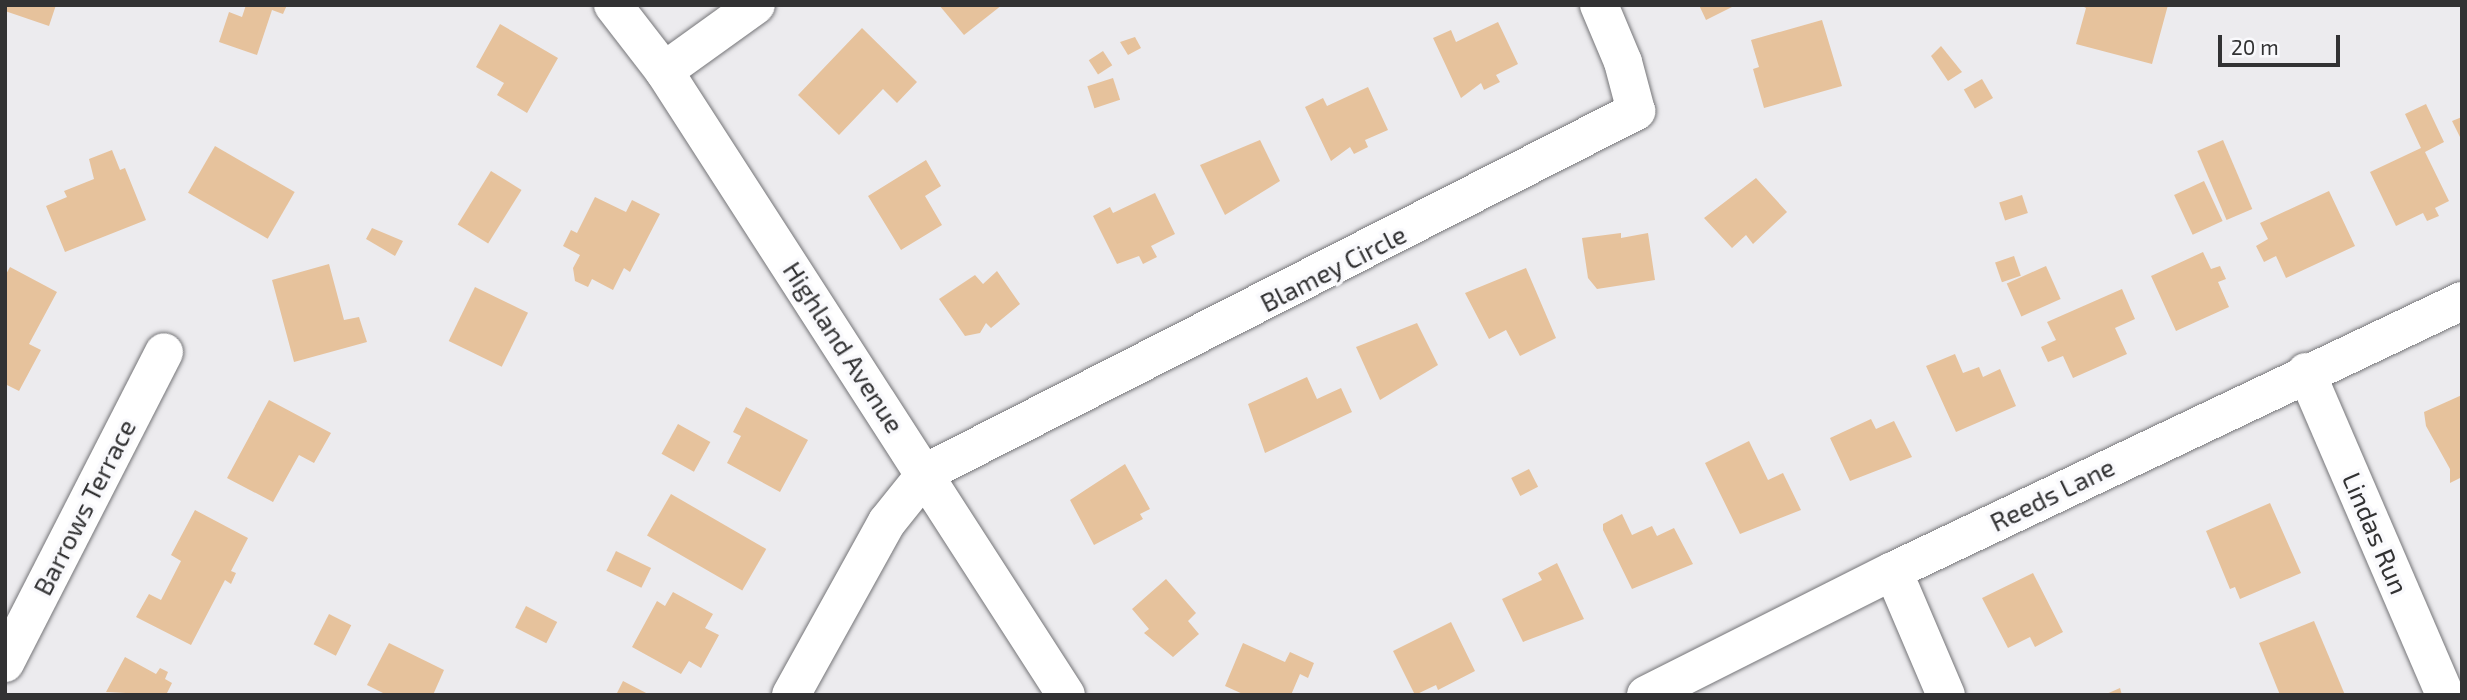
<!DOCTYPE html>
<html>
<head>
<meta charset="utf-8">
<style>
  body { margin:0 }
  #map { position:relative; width:2467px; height:700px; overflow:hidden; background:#ecebee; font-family:"Exo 2",sans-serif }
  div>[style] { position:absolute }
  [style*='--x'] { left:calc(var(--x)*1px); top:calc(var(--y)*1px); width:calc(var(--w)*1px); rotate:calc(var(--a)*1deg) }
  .building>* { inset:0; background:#e6c29c; transform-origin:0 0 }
  .roads { filter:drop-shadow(0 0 2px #757578) drop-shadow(0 0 2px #757578) }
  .minor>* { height:38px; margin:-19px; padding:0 19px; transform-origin:19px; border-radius:19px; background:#fff }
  span { translate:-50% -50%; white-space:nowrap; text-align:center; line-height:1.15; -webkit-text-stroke:7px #f9f9fc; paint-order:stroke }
  .street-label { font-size:26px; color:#323233 }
  .frame { position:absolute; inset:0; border:7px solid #323233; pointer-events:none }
  .scale { position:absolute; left:2218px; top:35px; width:122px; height:32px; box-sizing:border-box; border:4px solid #323233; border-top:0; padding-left:9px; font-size:21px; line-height:24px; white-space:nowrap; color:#323233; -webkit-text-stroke:5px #f9f9fc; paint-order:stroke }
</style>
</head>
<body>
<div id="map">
  <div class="building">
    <i style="clip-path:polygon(5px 5px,56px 5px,49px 26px,5px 11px)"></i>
    <i style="clip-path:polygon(246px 5px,287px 5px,283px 14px,272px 10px,257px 55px,219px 42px,229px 12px,242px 17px)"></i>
    <i style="clip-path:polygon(939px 5px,1002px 5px,964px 35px)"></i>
    <i style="clip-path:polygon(1699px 5px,1736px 5px,1706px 20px)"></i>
    <i style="clip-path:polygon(2168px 5px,2152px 64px,2076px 44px,2086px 8px,2080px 5px)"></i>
    <i style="clip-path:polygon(1822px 20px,1842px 86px,1764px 108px,1753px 69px,1759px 67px,1751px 40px)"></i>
    <i style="clip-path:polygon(1498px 22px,1518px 64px,1496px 75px,1500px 82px,1484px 90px,1481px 83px,1461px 98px,1433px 38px,1451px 30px,1456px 42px)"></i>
    <i style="clip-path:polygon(500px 24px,558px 58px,527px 113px,497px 95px,504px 83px,476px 67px)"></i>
    <i style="clip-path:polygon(862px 28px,917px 82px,897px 103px,883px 89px,839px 135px,798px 95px)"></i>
    <i style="clip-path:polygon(1135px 37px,1141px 48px,1128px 55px,1120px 42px)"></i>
    <i style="clip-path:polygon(1941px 46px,1962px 72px,1948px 81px,1931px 56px)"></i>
    <i style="left:1103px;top:51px;width:17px;height:17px;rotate:57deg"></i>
    <i style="left:1113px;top:78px;width:23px;height:27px;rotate:72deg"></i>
    <i style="left:1982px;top:79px;width:22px;height:21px;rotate:60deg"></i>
    <i style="clip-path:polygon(1368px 87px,1388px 130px,1365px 140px,1368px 147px,1354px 154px,1350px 147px,1331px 161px,1305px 107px,1323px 98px,1327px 106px)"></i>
    <i style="clip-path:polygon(2426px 104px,2444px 142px,2425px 152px,2449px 201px,2435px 208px,2439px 216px,2427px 221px,2423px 213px,2396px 226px,2370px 172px,2421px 148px,2405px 114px)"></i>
    <i style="clip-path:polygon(2462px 117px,2462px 141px,2452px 121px)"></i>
    <i style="clip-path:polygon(1260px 140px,1280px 181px,1225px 215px,1200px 165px)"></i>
    <i style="left:2223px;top:140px;width:75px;height:28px;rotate:67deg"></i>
    <i style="left:215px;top:146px;width:92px;height:54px;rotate:30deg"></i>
    <i style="clip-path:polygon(112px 150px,120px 170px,125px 168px,146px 220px,65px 252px,46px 206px,67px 197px,64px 191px,94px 179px,89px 159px)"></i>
    <i style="clip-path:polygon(926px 160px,941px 186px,925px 196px,942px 225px,901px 250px,868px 196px)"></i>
    <i style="left:491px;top:171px;width:36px;height:63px;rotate:32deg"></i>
    <i style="clip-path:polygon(1756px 178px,1787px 212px,1753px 244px,1746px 235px,1732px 248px,1704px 218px)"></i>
    <i style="left:2204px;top:181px;width:44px;height:33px;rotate:65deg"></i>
    <i style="clip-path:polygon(2329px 191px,2355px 246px,2286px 278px,2276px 256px,2264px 262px,2256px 246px,2268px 239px,2260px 223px)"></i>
    <i style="clip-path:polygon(1155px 193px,1175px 234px,1151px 246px,1157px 257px,1143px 264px,1139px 256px,1117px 264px,1093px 216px,1110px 207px,1113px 213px)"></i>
    <i style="left:2022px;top:195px;width:19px;height:24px;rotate:72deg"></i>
    <i style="clip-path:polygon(595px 197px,626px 212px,632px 200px,660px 214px,630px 272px,624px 268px,613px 290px,592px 279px,588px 287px,575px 281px,573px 268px,580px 255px,563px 246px,571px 230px,577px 233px)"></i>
    <i style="clip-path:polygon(372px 228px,403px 241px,395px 256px,366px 239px)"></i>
    <i style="clip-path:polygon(1621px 233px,1621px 238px,1648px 233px,1655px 280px,1597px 289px,1588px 278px,1582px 238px)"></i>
    <i style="clip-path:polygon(2203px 252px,2211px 269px,2220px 266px,2226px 279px,2218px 282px,2229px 307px,2176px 331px,2151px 276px)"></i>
    <i style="left:2014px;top:256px;width:21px;height:20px;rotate:71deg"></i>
    <i style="clip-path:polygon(329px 264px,344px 320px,359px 317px,367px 342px,294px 362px,272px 280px)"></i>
    <i style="left:2046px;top:266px;width:36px;height:43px;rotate:66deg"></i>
    <i style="clip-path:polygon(10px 267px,57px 292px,29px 344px,41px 350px,19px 391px,5px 384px,5px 276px)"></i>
    <i style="clip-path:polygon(1526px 268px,1556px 338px,1520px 356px,1506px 330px,1489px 339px,1465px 293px)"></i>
    <i style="clip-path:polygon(997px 271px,1020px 304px,991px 328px,986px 323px,980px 333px,965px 336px,939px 299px,975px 275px,983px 284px)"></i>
    <i style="left:475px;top:287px;width:59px;height:60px;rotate:26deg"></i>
    <i style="clip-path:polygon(2122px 289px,2135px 319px,2115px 328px,2127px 354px,2073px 378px,2063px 356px,2048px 362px,2041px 347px,2056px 340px,2047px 322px)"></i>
    <i style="clip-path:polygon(1417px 323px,1438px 365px,1380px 400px,1356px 347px)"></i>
    <i style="clip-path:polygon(1955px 354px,1963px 373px,1979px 367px,1983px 377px,2000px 369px,2016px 406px,1956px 432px,1926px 366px)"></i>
    <i style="clip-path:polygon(1307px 377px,1317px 399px,1341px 388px,1352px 412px,1265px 453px,1248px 404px)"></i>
    <i style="clip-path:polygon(2462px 395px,2462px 477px,2450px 483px,2450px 469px,2426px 426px,2424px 412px)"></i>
    <i style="clip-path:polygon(269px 400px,331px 433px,314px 463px,299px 455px,273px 502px,227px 478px)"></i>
    <i style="clip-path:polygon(746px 407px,808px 440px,780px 492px,727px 463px,741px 436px,733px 432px)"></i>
    <i style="clip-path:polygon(1871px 419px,1876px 429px,1894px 421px,1912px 457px,1850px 481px,1830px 438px)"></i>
    <i style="left:678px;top:424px;width:37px;height:34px;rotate:29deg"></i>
    <i style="clip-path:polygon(1749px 441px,1768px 480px,1783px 473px,1801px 510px,1740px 534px,1705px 463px)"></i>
    <i style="clip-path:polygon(1125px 464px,1150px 509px,1140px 514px,1143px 519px,1094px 545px,1070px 500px)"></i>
    <i style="left:1529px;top:469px;width:20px;height:20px;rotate:63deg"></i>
    <i style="left:671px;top:494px;width:110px;height:48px;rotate:30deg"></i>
    <i style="clip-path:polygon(2270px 503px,2301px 573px,2240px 599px,2235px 587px,2230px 589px,2206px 531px)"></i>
    <i style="clip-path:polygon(195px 510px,248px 538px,231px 571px,236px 573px,231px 584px,225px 580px,191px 645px,136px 617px,149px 594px,161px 600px,181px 561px,171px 555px)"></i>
    <i style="clip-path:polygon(1622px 514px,1632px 535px,1652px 526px,1657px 536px,1674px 528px,1693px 564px,1632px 589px,1603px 530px,1603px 524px)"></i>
    <i style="left:616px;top:551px;width:39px;height:22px;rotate:26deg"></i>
    <i style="clip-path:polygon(1557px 563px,1584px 619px,1523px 642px,1502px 599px,1542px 580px,1538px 573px)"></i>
    <i style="clip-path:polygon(2033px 573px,2063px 632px,2035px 647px,2030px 637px,2008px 648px,1982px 598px)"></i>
    <i style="clip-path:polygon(1166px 579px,1196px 613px,1188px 621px,1199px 634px,1173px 657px,1144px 633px,1149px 629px,1132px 609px)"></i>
    <i style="clip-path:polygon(673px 592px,713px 614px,705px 628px,719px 635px,701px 668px,689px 661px,681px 674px,632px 647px,657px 601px,665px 606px)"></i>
    <i style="left:526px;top:606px;width:35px;height:24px;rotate:27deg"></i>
    <i style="left:329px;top:614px;width:25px;height:34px;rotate:27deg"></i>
    <i style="clip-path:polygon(2314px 621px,2345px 695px,2280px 695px,2259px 643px)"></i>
    <i style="clip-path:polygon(1451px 622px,1475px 671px,1438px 690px,1436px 685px,1415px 695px,1393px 651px)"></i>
    <i style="clip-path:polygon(389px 643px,444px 670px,433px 695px,387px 695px,367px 685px)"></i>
    <i style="clip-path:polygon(1243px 643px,1285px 662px,1290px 652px,1314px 663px,1308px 678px,1300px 674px,1291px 695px,1245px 695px,1225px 686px)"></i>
    <i style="clip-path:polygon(125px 657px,156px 674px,160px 668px,168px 672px,165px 679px,172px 683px,166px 695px,106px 692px)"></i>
    <i style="clip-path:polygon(623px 681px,650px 695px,616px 695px)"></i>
    <i style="clip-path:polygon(2120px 688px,2122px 695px,2104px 695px)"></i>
  </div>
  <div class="roads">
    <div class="minor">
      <i style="--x:613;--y:5;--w:83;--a:52.3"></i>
      <i style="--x:664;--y:71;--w:742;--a:57.21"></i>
      <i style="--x:664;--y:71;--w:113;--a:-35.7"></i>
      <i style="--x:2306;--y:372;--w:352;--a:66.7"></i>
      <i style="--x:1893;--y:571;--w:135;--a:66.9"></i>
      <i style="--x:5;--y:663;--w:349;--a:-62.9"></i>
      <i style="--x:791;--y:695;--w:198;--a:-61"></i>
      <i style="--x:887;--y:522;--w:64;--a:-51.3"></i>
      <i style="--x:927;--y:472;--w:796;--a:-26.98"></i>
      <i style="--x:1636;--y:111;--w:51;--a:-104.9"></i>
      <i style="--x:1623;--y:62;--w:62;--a:-112.8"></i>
      <i style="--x:1646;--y:695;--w:276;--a:-26.7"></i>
      <i style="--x:1893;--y:571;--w:630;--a:-25.39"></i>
    </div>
  </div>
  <div class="street-label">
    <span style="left:1333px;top:268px;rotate:-27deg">Blamey Circle</span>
    <span style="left:844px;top:347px;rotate:57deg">Highland Avenue</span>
    <span style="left:2052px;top:494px;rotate:-26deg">Reeds Lane</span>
    <span style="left:84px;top:507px;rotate:-63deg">Barrows Terrace</span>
    <span style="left:2376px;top:533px;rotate:67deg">Lindas Run</span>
  </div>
  <div class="frame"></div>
  <div class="scale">20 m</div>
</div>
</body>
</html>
